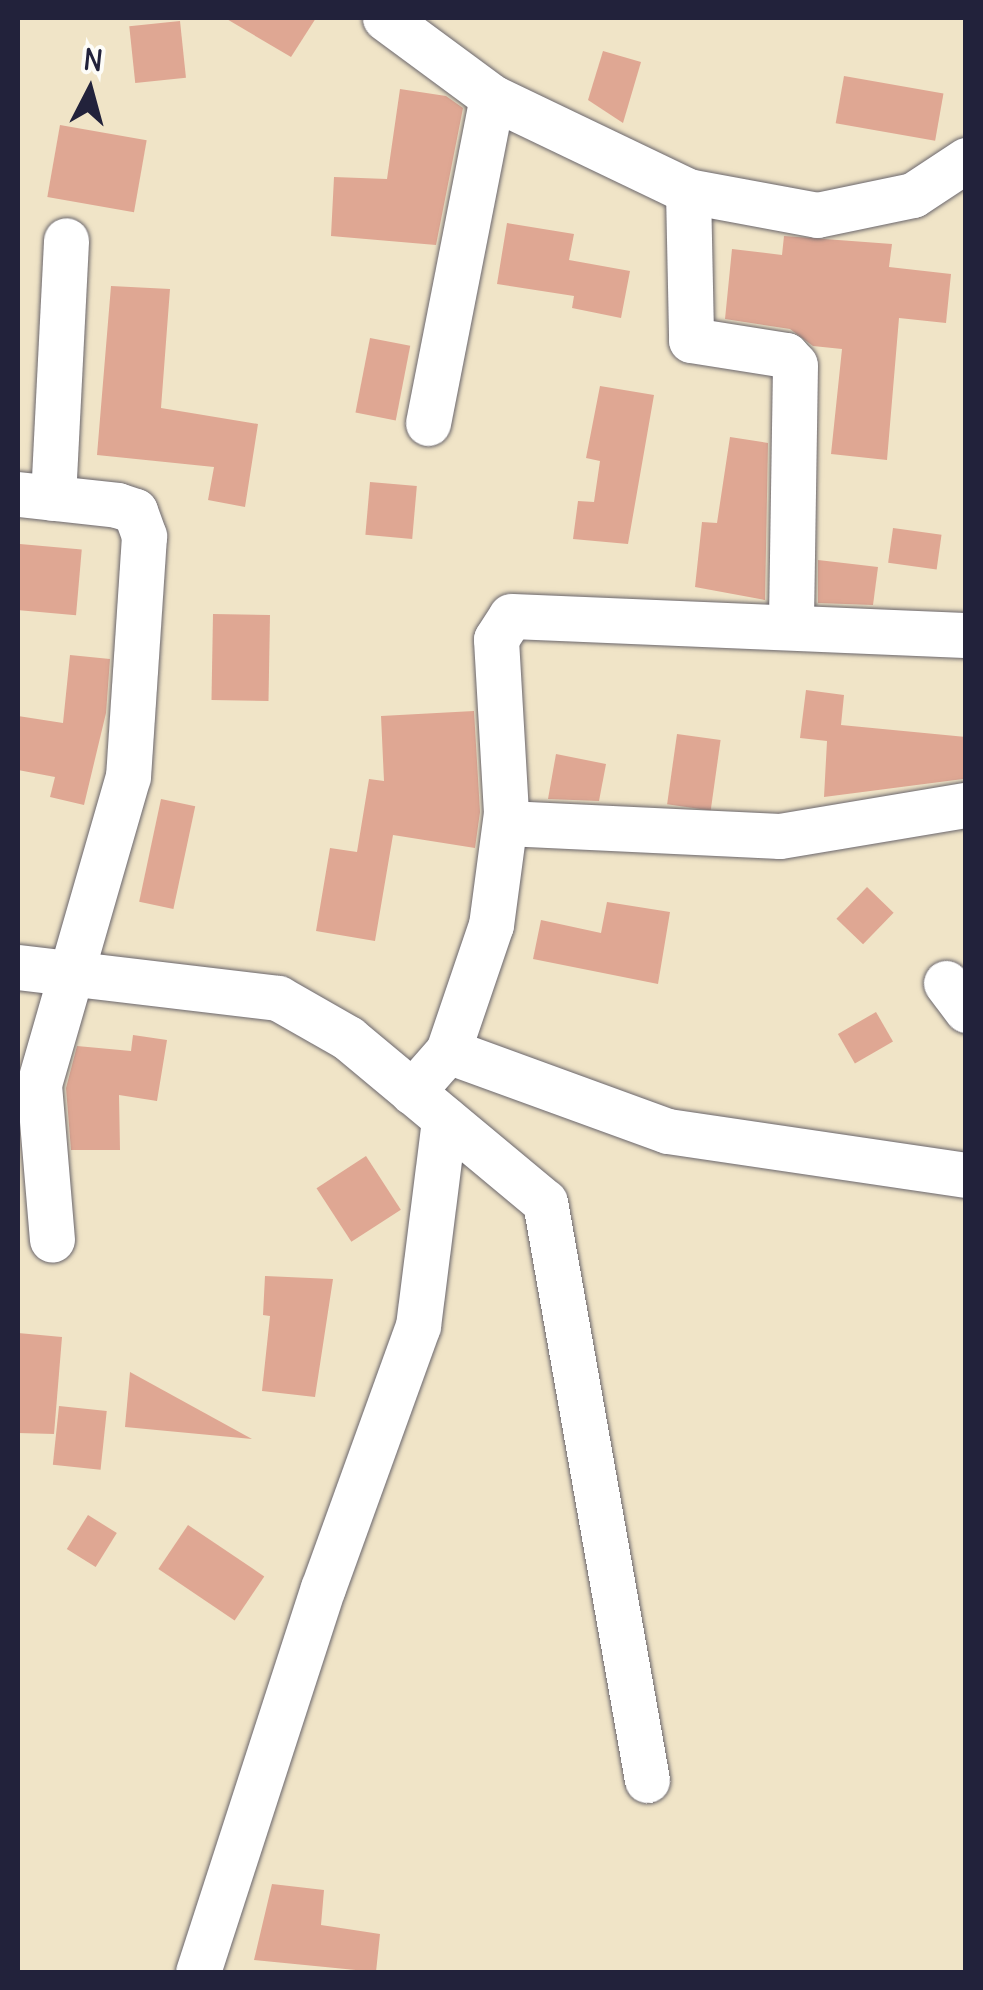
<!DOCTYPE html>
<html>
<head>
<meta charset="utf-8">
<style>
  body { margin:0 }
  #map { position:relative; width:983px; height:1990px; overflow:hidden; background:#f0e4c7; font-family:Delius,sans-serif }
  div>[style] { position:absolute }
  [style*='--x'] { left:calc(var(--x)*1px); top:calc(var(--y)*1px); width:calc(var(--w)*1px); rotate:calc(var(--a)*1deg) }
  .building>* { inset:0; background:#dfa793; transform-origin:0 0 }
  .roads { filter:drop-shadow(0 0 2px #6a666c) drop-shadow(0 0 2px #6a666c) }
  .minor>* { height:45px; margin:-22.5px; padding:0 22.5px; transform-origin:22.5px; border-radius:22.5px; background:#fff }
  span { translate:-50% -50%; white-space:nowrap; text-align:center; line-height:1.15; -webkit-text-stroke:8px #fdfcf7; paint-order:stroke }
  .frame { position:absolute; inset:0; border:20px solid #22223b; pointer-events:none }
  .north { position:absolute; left:40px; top:40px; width:100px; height:100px; -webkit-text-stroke:8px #fdfcf7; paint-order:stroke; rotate:6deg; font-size:28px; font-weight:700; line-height:40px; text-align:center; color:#22223b }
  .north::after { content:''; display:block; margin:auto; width:35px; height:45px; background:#22223b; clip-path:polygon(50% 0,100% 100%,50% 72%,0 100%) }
</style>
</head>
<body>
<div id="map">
  <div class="building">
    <i style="clip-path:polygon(225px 18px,316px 18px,291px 57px)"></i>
    <i style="left:180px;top:21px;width:57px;height:51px;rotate:84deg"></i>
    <i style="clip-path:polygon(603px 51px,641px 62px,623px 123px,588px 100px)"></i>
    <i style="left:844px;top:76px;width:101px;height:48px;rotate:10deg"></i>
    <i style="clip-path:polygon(400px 89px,446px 96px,463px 108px,436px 245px,331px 236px,334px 177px,387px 179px)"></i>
    <i style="left:60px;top:125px;width:88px;height:73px;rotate:10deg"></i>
    <i style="clip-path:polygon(507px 223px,574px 234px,569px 260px,630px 271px,621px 318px,572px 308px,574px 296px,497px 284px)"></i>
    <i style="clip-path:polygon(784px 236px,892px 244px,889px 267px,951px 274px,946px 323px,899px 318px,887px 460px,831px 454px,842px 349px,813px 346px,790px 329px,725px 319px,732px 249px,782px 255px)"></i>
    <i style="clip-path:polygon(111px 286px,170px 289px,161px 408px,258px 424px,245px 507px,208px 500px,214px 467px,97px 455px)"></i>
    <i style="left:370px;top:338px;width:41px;height:76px;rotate:11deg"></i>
    <i style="clip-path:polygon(600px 386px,654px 395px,628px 544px,573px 539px,578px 501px,594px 502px,600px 461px,586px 458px)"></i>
    <i style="clip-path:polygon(730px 437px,768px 443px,765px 600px,695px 587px,702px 522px,717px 523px)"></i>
    <i style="left:370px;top:482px;width:47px;height:53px;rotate:5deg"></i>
    <i style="left:893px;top:528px;width:49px;height:35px;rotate:8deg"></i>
    <i style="left:20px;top:544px;width:62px;height:66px;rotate:5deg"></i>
    <i style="clip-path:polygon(818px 560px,878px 567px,873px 605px,818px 603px)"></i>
    <i style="left:213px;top:614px;width:57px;height:86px;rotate:1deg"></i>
    <i style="clip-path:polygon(70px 655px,110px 659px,106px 713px,84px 805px,50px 797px,55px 777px,18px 770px,18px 716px,63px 723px)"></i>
    <i style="clip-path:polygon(806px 690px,844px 695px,841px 725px,966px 737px,963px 779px,824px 797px,827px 741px,800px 738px)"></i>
    <i style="clip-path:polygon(474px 711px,480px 812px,475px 848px,393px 835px,375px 941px,316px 931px,330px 848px,357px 852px,369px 779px,384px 781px,381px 716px)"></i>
    <i style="left:677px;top:734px;width:44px;height:71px;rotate:8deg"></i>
    <i style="clip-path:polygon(556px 754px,606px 764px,599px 801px,548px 799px)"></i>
    <i style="left:161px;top:799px;width:35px;height:105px;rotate:12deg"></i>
    <i style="left:867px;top:887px;width:37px;height:44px;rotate:44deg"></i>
    <i style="clip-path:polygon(607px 902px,670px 912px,658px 984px,533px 959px,541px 920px,601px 933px)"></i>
    <i style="left:876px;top:1012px;width:34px;height:44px;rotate:60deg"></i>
    <i style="clip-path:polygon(133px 1035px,167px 1040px,157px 1101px,119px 1095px,120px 1150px,71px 1150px,66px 1088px,77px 1046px,131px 1051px)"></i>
    <i style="left:366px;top:1156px;width:64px;height:59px;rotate:57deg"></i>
    <i style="clip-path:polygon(265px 1276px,333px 1279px,315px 1397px,262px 1391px,270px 1316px,263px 1315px)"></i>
    <i style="clip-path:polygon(18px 1333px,62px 1337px,54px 1434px,18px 1433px)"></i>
    <i style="clip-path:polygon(130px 1372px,252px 1439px,125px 1427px)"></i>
    <i style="left:59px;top:1406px;width:48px;height:59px;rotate:6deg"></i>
    <i style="left:88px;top:1515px;width:34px;height:40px;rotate:32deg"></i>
    <i style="left:188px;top:1525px;width:92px;height:53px;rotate:34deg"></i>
    <i style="clip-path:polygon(272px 1884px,324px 1890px,321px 1925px,380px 1934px,376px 1972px,254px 1960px)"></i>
  </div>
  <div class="roads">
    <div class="minor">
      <i style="--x:385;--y:18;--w:133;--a:36.4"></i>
      <i style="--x:492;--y:97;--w:217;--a:25.6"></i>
      <i style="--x:688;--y:191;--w:131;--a:10.5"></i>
      <i style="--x:817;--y:215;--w:98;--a:-11.8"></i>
      <i style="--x:913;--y:195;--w:64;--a:-33.4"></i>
      <i style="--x:688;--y:191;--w:149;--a:88.8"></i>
      <i style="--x:691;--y:340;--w:96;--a:9"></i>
      <i style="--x:786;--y:355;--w:13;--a:48"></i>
      <i style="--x:795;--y:365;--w:261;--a:90.9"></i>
      <i style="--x:428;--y:423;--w:332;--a:-78.9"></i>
      <i style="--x:18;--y:494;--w:100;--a:6.3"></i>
      <i style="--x:117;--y:505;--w:19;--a:18"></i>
      <i style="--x:135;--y:511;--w:27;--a:70"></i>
      <i style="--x:144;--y:536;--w:241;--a:93.8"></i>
      <i style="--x:128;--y:776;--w:322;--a:106.1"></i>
      <i style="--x:39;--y:1085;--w:155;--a:85.2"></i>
      <i style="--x:53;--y:498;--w:258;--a:-87.1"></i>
      <i style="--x:506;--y:823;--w:274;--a:2.7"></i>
      <i style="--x:780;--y:836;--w:189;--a:-9.5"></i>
      <i style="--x:18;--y:967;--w:262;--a:6.8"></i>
      <i style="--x:278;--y:998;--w:81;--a:29.7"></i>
      <i style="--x:348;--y:1038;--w:256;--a:39.8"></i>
      <i style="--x:545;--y:1202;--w:587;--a:79.99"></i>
      <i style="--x:946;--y:983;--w:34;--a:53"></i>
      <i style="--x:448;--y:1051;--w:234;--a:20"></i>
      <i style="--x:668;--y:1131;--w:301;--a:8.4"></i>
      <i style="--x:412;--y:1092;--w:55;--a:-48.7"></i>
      <i style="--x:448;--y:1051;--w:133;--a:-71.2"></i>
      <i style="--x:491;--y:925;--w:113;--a:-82.4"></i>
      <i style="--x:506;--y:813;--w:174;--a:-93.3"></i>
      <i style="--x:496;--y:639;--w:27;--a:-57"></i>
      <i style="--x:511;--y:616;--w:455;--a:2.4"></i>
      <i style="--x:198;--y:1972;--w:404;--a:-72"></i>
      <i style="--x:323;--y:1588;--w:279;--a:-70.1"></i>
      <i style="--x:418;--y:1326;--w:209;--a:-82.8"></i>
    </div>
  </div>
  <div class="frame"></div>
  <div class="north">N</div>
</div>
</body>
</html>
